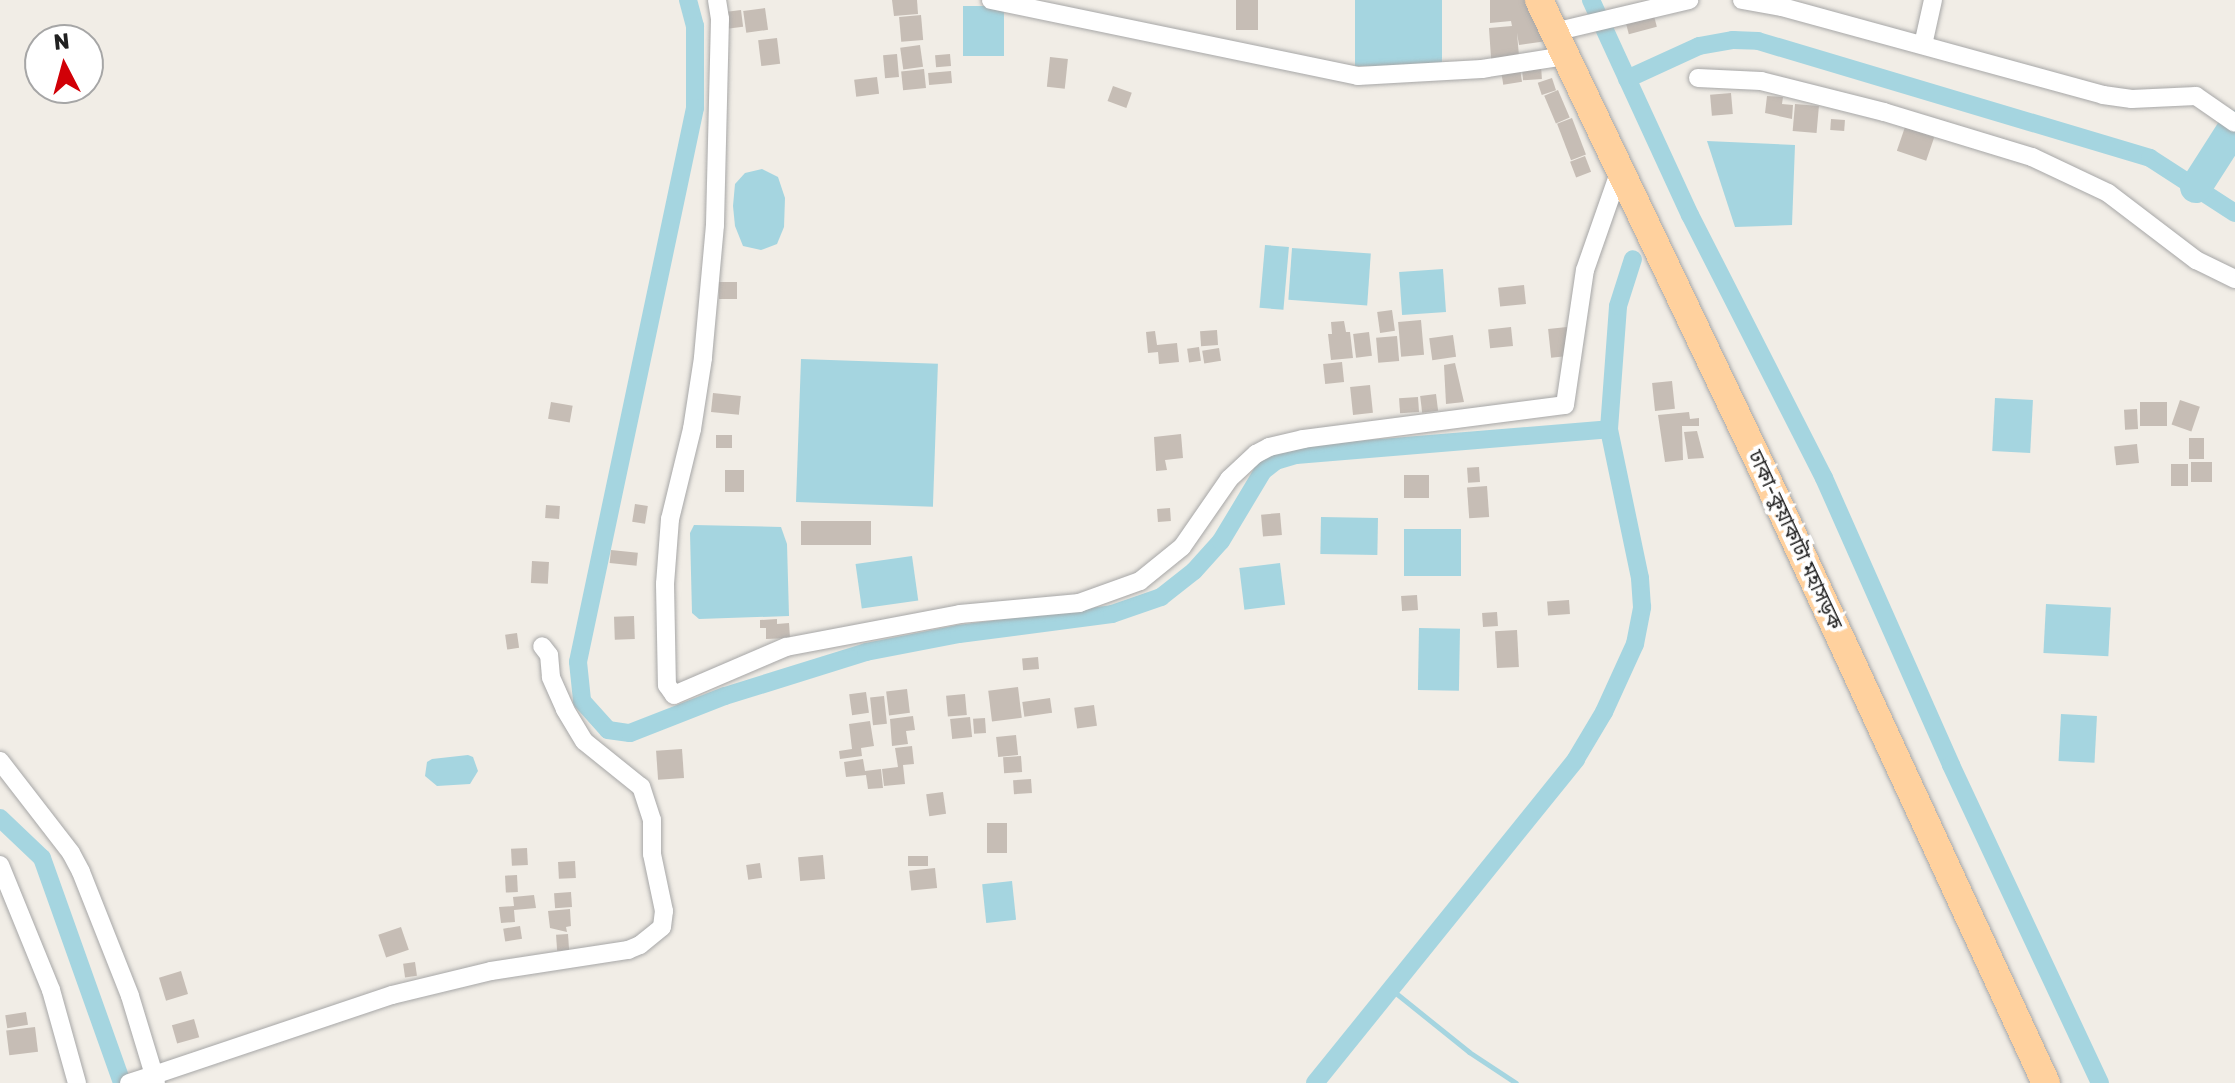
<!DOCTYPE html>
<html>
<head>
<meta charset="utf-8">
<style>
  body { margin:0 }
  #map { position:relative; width:2235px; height:1083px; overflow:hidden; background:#f1ede6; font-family:Rubik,"Noto Sans Bengali",sans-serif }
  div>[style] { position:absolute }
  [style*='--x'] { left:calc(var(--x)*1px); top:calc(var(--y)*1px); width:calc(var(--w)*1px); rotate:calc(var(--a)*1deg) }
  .water>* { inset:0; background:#a5d5e0; transform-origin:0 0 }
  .stream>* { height:5px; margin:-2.5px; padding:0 2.5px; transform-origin:2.5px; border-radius:2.5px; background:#a5d5e0 }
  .canal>* { height:18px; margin:-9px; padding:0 9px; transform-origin:9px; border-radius:9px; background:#a5d5e0 }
  .river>* { height:32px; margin:-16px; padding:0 16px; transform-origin:16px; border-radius:16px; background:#a5d5e0 }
  .building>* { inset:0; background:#c6bdb5; transform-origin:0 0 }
  .roads { filter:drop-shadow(0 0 2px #a7a7a7) drop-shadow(0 0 2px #a7a7a7) }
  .street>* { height:18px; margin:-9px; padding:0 9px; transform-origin:9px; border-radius:9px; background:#fff }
  .primary>* { height:28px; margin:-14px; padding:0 14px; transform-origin:14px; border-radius:14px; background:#ffd19e }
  span { translate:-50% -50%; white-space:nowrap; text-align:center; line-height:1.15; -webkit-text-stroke:8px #fff; paint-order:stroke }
  .street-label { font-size:20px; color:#202020 }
  .north { position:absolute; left:24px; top:24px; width:80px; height:80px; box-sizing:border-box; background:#fff; border:2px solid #a6a6a6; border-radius:50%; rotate:354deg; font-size:22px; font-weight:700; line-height:32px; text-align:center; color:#202020 }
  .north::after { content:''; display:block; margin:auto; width:28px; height:36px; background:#d10007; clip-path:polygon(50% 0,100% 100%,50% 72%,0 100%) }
</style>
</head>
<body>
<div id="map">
  <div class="water">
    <i style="left:1355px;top:0;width:87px;height:66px"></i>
    <i style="left:1004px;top:6px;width:50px;height:41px;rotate:90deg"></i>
    <i style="clip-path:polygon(1707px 141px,1795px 145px,1792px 225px,1735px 227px)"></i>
    <i style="clip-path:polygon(762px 169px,778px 177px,785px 198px,784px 227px,777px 244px,761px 250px,743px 246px,735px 226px,733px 206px,735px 184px,745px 173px)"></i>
    <i style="left:1265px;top:245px;width:24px;height:63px;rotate:5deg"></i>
    <i style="left:1292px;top:248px;width:79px;height:52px;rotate:4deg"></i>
    <i style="left:1443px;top:269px;width:43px;height:44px;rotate:86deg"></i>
    <i style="left:801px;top:359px;width:137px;height:143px;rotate:2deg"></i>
    <i style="left:1995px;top:398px;width:38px;height:53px;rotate:3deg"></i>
    <i style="left:1321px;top:517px;width:57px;height:37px;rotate:1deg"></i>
    <i style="clip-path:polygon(694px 525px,781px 527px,787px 544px,789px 616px,699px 619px,692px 613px,690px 533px)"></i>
    <i style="left:1404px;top:529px;width:57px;height:47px"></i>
    <i style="left:912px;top:556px;width:45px;height:57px;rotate:82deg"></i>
    <i style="left:1280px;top:563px;width:42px;height:41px;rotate:83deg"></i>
    <i style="left:2046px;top:604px;width:65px;height:49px;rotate:3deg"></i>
    <i style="left:1419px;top:628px;width:41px;height:62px;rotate:1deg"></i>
    <i style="left:2061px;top:714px;width:36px;height:47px;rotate:3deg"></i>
    <i style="clip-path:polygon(468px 755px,473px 757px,478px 771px,470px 784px,437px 786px,425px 776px,427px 762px,432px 759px)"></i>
    <i style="left:1012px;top:881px;width:39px;height:30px;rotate:84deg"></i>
  </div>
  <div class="stream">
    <i style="--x:1392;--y:990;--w:99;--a:38.8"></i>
    <i style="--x:1469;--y:1052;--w:56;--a:33.4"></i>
  </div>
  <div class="canal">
    <i style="--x:688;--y:0;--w:27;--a:75"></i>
    <i style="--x:695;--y:26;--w:82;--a:90"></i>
    <i style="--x:695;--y:108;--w:566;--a:101.93"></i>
    <i style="--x:578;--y:662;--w:39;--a:84"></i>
    <i style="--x:582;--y:701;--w:39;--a:48"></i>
    <i style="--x:608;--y:730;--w:22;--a:8"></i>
    <i style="--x:630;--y:733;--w:102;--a:-21.3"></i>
    <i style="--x:725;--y:696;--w:148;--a:-17.3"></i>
    <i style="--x:866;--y:652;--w:95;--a:-11"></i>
    <i style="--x:959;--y:634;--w:154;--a:-7.4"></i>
    <i style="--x:1112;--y:614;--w:52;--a:-19.1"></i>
    <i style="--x:1161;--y:597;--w:42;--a:-38.2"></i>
    <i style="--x:1194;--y:571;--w:40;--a:-48"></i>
    <i style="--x:1221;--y:541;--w:82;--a:-59"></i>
    <i style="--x:1263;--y:471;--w:16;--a:-38"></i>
    <i style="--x:1276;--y:461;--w:21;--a:-17"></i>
    <i style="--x:1296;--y:455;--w:314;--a:-4.7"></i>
    <i style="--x:1591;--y:0;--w:237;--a:65.3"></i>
    <i style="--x:1690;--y:215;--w:295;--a:63"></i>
    <i style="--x:1824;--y:478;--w:314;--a:66.1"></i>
    <i style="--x:1951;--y:765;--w:351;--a:64.9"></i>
    <i style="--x:1627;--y:79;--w:79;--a:-24.6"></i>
    <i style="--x:1699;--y:46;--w:35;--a:-10"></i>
    <i style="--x:1733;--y:40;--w:25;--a:2"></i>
    <i style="--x:1758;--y:41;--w:409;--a:16.6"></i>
    <i style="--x:2150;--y:158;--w:101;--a:32.9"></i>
    <i style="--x:0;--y:818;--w:58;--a:43.6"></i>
    <i style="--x:42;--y:858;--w:239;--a:70.4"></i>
    <i style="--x:1315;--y:1083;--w:416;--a:-51.1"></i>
    <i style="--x:1576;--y:759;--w:55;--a:-59.2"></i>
    <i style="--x:1604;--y:712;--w:75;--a:-65.5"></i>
    <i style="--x:1635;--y:644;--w:38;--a:-79"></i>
    <i style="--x:1642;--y:607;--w:29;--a:-94"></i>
    <i style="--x:1640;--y:578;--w:152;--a:-101.8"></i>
    <i style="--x:1609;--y:429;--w:123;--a:-85.8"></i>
    <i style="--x:1618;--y:306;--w:49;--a:-72.3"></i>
  </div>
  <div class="river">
    <i style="--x:2196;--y:187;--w:72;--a:-57.4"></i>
  </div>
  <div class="building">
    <i style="clip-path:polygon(892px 0,917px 0,918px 14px,894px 16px)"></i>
    <i style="left:1236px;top:0;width:22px;height:30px"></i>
    <i style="clip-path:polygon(1490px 0,1527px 0,1547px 41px,1519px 45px,1517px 33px,1519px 56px,1491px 58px,1489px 28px,1512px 26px,1511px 21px,1490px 23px)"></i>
    <i style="left:765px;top:8px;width:22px;height:22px;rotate:82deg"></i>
    <i style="left:741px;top:10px;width:17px;height:16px;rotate:83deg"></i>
    <i style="left:921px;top:15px;width:25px;height:22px;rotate:85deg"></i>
    <i style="left:1654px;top:16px;width:11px;height:29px;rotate:75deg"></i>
    <i style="left:777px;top:38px;width:26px;height:19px;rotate:83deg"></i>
    <i style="left:920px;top:45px;width:22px;height:20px;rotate:82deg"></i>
    <i style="left:897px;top:54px;width:23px;height:14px;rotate:85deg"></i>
    <i style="left:950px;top:54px;width:12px;height:15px;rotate:85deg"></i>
    <i style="left:1050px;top:57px;width:18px;height:30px;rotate:6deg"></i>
    <i style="left:1541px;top:66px;width:13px;height:19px;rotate:86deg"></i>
    <i style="left:924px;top:69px;width:19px;height:23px;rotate:84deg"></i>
    <i style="left:1520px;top:69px;width:13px;height:19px;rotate:81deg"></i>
    <i style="left:951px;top:71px;width:12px;height:23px;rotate:85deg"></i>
    <i style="left:877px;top:77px;width:17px;height:23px;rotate:83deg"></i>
    <i style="left:1552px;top:78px;width:13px;height:15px;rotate:72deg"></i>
    <i style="left:1113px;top:86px;width:20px;height:16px;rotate:20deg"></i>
    <i style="left:1558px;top:90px;width:30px;height:15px;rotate:67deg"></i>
    <i style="left:1731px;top:93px;width:21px;height:21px;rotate:85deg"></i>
    <i style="clip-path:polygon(1767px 96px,1783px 97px,1782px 104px,1793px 105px,1792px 119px,1765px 113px)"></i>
    <i style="left:1795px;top:104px;width:24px;height:27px;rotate:5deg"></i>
    <i style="left:1572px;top:118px;width:39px;height:16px;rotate:69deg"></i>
    <i style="left:1831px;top:119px;width:14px;height:11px;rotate:4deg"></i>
    <i style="left:1905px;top:127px;width:31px;height:25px;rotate:19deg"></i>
    <i style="left:1585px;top:156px;width:17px;height:16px;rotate:69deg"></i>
    <i style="left:719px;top:282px;width:18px;height:17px"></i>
    <i style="left:1524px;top:285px;width:19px;height:26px;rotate:84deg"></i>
    <i style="left:1392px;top:310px;width:21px;height:15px;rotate:82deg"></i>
    <i style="left:1421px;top:320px;width:35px;height:23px;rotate:85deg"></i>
    <i style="clip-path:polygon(1344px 321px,1346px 332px,1350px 332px,1353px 358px,1331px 360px,1328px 334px,1332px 334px,1331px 322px)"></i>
    <i style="left:1511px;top:327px;width:19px;height:23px;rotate:84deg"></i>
    <i style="left:1567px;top:327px;width:29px;height:19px;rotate:84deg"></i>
    <i style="left:1217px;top:330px;width:15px;height:17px;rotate:86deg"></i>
    <i style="clip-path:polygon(1155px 331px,1157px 345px,1177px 343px,1179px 362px,1159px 364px,1158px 352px,1148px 353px,1146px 332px)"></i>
    <i style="left:1369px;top:332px;width:24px;height:16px;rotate:83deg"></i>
    <i style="left:1453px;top:335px;width:22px;height:24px;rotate:82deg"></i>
    <i style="left:1397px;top:336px;width:25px;height:21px;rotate:85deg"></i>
    <i style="left:1199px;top:347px;width:14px;height:12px;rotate:82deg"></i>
    <i style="left:1219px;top:348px;width:13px;height:17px;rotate:81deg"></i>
    <i style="left:1342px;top:362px;width:20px;height:19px;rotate:84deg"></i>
    <i style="clip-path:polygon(1455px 363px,1464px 402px,1446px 404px,1444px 365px)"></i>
    <i style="left:1672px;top:381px;width:28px;height:20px;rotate:84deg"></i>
    <i style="left:1370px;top:385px;width:28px;height:20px;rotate:84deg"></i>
    <i style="left:713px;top:393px;width:28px;height:19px;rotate:6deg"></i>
    <i style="left:1436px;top:394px;width:17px;height:16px;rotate:83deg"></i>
    <i style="left:1418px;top:397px;width:15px;height:19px;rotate:86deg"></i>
    <i style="left:2180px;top:400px;width:21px;height:26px;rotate:19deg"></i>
    <i style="left:551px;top:402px;width:22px;height:17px;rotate:10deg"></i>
    <i style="left:2140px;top:402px;width:27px;height:24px"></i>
    <i style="left:2137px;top:409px;width:20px;height:13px;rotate:87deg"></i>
    <i style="clip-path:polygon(1689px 412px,1690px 419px,1699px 418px,1699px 426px,1682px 426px,1683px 460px,1665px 462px,1658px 415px)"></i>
    <i style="clip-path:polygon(1697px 431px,1704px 458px,1688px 459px,1684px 432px)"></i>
    <i style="clip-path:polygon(1181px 434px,1183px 458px,1165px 460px,1167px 470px,1156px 471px,1154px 437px)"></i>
    <i style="left:716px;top:435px;width:16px;height:13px"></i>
    <i style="left:2189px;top:438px;width:15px;height:21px"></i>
    <i style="left:2137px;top:444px;width:19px;height:23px;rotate:84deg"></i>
    <i style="left:2191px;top:462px;width:21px;height:20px"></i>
    <i style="left:2171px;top:464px;width:17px;height:22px"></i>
    <i style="left:1479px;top:467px;width:15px;height:12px;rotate:86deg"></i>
    <i style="left:725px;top:470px;width:19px;height:22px"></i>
    <i style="left:1429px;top:475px;width:23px;height:25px;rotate:90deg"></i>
    <i style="left:1487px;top:486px;width:31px;height:20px;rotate:86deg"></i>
    <i style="left:635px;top:504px;width:13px;height:18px;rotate:9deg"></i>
    <i style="left:546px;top:505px;width:14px;height:13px;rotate:4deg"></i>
    <i style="left:1170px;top:508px;width:13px;height:13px;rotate:86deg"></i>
    <i style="left:1280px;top:513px;width:22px;height:19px;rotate:85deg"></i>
    <i style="left:801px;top:521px;width:70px;height:24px"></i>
    <i style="left:611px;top:550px;width:27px;height:13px;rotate:6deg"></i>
    <i style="left:532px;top:561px;width:17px;height:22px;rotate:3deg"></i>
    <i style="left:1417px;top:595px;width:15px;height:16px;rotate:86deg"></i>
    <i style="left:1569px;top:600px;width:14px;height:22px;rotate:86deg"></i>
    <i style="left:1497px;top:612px;width:14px;height:15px;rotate:86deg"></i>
    <i style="left:634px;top:616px;width:23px;height:20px;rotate:88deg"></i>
    <i style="clip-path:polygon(777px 619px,777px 624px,789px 623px,790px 638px,766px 639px,766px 628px,760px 628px,760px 620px)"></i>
    <i style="left:1517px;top:630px;width:37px;height:22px;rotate:87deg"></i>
    <i style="left:517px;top:633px;width:15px;height:12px;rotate:82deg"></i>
    <i style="left:1038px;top:657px;width:12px;height:16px;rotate:85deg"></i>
    <i style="left:1018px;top:687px;width:31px;height:30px;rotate:83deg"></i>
    <i style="left:907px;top:689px;width:24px;height:21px;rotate:83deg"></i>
    <i style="left:866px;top:692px;width:21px;height:17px;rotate:82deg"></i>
    <i style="left:965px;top:694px;width:21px;height:19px;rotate:85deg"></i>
    <i style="left:884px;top:696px;width:28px;height:14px;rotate:84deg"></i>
    <i style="left:1050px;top:698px;width:15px;height:28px;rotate:82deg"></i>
    <i style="left:1094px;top:705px;width:21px;height:20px;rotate:82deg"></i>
    <i style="clip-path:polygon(913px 716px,915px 730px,906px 731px,908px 744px,892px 746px,890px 719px)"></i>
    <i style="left:970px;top:717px;width:20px;height:20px;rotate:84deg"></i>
    <i style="left:985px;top:718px;width:15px;height:12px;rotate:86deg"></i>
    <i style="clip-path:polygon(870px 721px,874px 746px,861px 748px,862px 756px,840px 759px,839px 751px,852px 749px,849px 724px)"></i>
    <i style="left:1016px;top:735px;width:20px;height:20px;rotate:84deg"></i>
    <i style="clip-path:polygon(912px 746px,914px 764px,903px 765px,905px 784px,884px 786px,882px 769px,898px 767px,895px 748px)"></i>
    <i style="left:682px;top:749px;width:29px;height:26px;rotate:86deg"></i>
    <i style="left:1021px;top:756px;width:16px;height:18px;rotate:86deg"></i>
    <i style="clip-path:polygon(863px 759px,865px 771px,881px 769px,883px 788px,868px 789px,866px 775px,846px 777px,844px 762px)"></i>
    <i style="left:1031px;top:779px;width:14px;height:18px;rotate:86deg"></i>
    <i style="left:943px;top:792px;width:22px;height:17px;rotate:82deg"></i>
    <i style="left:987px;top:823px;width:20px;height:30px"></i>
    <i style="left:527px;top:848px;width:17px;height:16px;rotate:87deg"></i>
    <i style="left:823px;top:855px;width:24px;height:25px;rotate:85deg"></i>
    <i style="left:928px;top:856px;width:10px;height:20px;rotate:90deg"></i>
    <i style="left:575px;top:861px;width:17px;height:17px;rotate:87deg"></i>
    <i style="left:760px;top:863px;width:15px;height:14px;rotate:82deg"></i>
    <i style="left:935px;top:868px;width:20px;height:26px;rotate:84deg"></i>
    <i style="left:517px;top:875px;width:17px;height:12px;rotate:87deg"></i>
    <i style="left:571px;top:892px;width:15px;height:17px;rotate:86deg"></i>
    <i style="clip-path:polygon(534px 895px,536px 908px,514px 910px,515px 922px,501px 923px,499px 907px,514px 906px,513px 897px)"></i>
    <i style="clip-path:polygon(570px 909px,571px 926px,566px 927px,567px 932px,550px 928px,548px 911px)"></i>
    <i style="left:520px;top:926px;width:13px;height:17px;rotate:81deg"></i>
    <i style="left:401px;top:927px;width:24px;height:24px;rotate:71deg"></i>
    <i style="left:568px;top:934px;width:16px;height:12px;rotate:86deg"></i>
    <i style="left:415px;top:962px;width:14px;height:12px;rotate:82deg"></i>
    <i style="left:181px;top:971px;width:24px;height:23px;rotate:73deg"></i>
    <i style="left:26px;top:1012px;width:13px;height:21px;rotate:81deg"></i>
    <i style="left:194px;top:1019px;width:19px;height:23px;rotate:74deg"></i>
    <i style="left:35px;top:1027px;width:25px;height:29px;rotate:83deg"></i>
  </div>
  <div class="roads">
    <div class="street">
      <i style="--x:717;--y:0;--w:19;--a:81"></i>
      <i style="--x:720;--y:19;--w:206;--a:91.4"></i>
      <i style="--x:715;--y:225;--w:134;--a:95.2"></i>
      <i style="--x:703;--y:358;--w:72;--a:98.8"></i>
      <i style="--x:692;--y:429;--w:93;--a:103.7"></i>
      <i style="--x:670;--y:519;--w:65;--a:94.4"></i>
      <i style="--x:665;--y:584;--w:101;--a:88.9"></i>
      <i style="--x:667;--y:685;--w:12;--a:55"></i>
      <i style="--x:674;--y:695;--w:122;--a:-23.2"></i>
      <i style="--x:786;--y:647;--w:177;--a:-10.7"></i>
      <i style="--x:960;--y:614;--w:120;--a:-5.3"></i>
      <i style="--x:1079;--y:603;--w:65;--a:-19.8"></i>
      <i style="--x:1140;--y:581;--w:54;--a:-39"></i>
      <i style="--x:1182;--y:547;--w:83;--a:-55.3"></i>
      <i style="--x:1229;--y:479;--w:37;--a:-43"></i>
      <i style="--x:1256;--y:454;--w:15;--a:-28"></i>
      <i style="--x:1269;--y:447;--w:35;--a:-13"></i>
      <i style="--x:1303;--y:439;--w:264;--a:-7.4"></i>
      <i style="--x:1565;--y:405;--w:136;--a:-81.6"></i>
      <i style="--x:1585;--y:270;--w:103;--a:-70.7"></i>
      <i style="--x:991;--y:0;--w:375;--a:11.7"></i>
      <i style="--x:1358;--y:76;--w:124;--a:-3.2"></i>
      <i style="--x:1482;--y:69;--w:84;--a:-8.9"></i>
      <i style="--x:1742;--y:0;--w:41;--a:9.9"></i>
      <i style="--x:1782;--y:7;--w:333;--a:15.3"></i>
      <i style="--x:2103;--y:95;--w:29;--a:8"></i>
      <i style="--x:2132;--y:99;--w:64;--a:-2.7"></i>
      <i style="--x:2196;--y:96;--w:47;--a:34.7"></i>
      <i style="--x:1554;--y:32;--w:139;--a:-13.3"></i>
      <i style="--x:1923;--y:45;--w:46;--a:-77.5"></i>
      <i style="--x:1698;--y:78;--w:63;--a:2.7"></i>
      <i style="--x:1761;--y:81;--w:127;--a:14.1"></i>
      <i style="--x:1884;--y:112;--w:155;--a:16.9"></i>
      <i style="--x:2032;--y:157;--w:84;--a:25.3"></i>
      <i style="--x:2108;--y:193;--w:111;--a:37.3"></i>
      <i style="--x:2196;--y:260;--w:43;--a:26"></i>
      <i style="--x:0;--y:761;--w:116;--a:52.3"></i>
      <i style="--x:71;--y:853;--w:21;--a:62"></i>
      <i style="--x:81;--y:872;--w:133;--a:68.4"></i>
      <i style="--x:130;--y:996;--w:83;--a:73.1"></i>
      <i style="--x:154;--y:1075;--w:251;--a:-18.6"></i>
      <i style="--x:392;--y:995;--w:102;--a:-13.6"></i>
      <i style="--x:491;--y:971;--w:139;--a:-8.7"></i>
      <i style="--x:628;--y:950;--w:13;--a:-23"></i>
      <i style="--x:640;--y:945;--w:28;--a:-39"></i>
      <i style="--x:662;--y:927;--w:16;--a:-83"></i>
      <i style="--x:664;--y:911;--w:58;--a:-101.9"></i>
      <i style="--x:652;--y:854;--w:34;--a:-90"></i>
      <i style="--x:652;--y:820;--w:35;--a:-108"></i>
      <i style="--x:641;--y:787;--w:73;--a:-141.1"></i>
      <i style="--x:584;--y:741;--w:37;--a:-121"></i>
      <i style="--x:565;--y:709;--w:35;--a:-114"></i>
      <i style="--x:551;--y:677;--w:22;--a:-95"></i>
      <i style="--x:549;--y:655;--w:11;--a:-128"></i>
      <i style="--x:0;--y:865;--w:135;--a:67.8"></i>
      <i style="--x:51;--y:990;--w:97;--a:74.4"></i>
      <i style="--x:129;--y:1083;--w:26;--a:-18"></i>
      <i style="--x:154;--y:1075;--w:8;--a:76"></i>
    </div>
    <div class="primary">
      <i style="--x:1539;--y:0;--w:512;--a:64.54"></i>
      <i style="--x:1759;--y:462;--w:684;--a:65.2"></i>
    </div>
  </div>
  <div class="street-label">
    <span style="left:1795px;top:540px;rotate:65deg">ঢাকা-কুয়াকাটা মহাসড়ক</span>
  </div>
  <div class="north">N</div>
</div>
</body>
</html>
